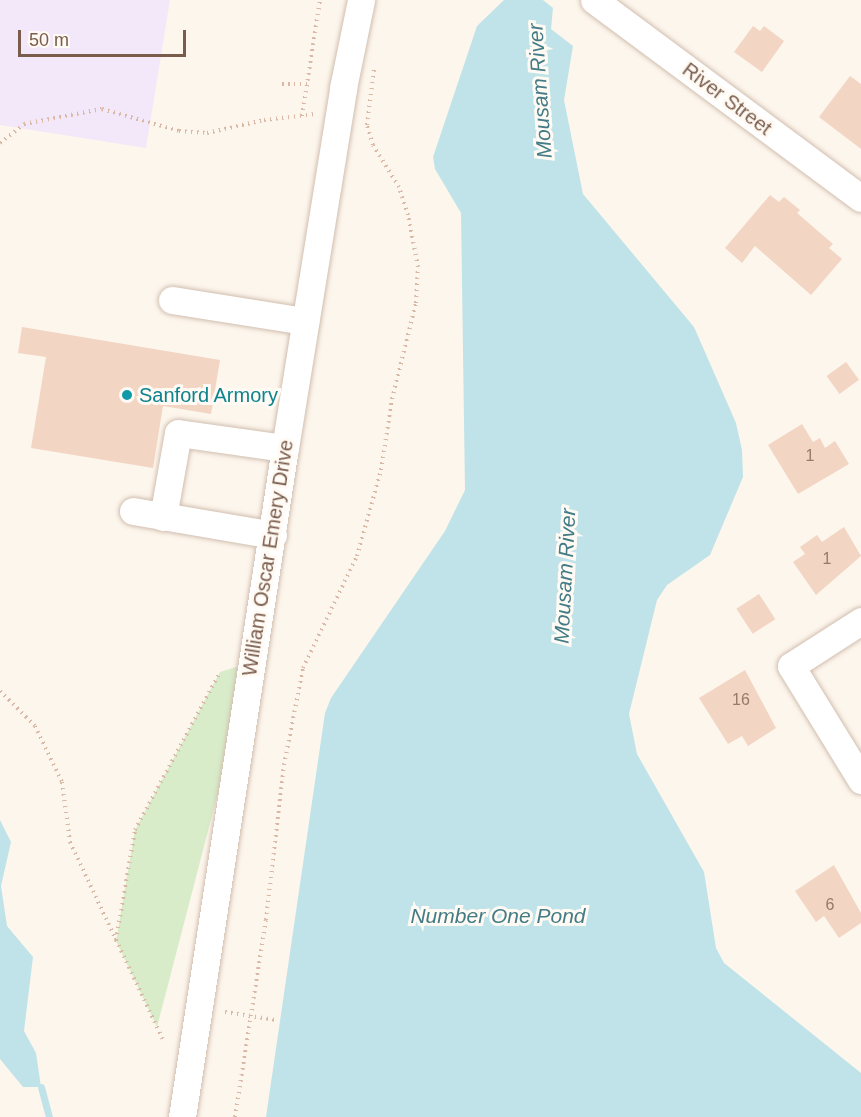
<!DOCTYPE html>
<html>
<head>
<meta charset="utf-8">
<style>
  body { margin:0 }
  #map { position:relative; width:861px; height:1117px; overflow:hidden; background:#fdf6ec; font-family:Arial,sans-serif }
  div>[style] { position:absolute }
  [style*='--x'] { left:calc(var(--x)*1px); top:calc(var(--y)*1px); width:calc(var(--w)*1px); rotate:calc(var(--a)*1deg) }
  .education>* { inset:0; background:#f3e8fa }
  .green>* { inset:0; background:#d8ecc9 }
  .water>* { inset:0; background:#bfe3e8 }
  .stream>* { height:7px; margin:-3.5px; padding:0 3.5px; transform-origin:3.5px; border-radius:3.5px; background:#bfe3e8 }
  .building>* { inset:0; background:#f3d5c3; transform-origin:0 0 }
  .path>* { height:4px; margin-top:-2px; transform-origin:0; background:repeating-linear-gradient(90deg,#d9b8a5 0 1.5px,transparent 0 6px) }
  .roads { filter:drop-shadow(0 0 2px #d1beb0) drop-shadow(0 0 2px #d1beb0) }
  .minor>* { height:27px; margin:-13.5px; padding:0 13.5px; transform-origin:13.5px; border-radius:13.5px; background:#fff }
  .dots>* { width:16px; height:16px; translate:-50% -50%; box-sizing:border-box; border:3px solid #fffaf3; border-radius:50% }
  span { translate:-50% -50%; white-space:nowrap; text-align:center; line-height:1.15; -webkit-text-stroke:6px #fffaf3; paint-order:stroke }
  .number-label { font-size:16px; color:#987a6a }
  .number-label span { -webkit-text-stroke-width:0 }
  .street-label { font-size:20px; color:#7a5c4d }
  .culture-label { font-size:20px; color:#0d838f }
  .left { translate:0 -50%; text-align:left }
  .water-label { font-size:21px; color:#437c86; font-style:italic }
  .scale { position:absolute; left:18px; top:30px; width:168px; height:27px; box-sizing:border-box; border:3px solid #7a5c4d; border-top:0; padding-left:8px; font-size:18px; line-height:21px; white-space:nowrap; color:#7a5c4d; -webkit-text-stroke:4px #fffaf3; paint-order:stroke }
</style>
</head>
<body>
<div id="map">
  <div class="education">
    <i style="clip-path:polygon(0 0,170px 0,146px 148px,0 125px)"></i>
  </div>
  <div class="green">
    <i style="clip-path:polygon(252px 662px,157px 1027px,116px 941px,135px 830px,220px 672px)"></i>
  </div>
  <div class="water">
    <i style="clip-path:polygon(504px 0,543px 0,553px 8px,551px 29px,573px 46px,564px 100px,583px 194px,694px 327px,736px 423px,742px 450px,743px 477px,710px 555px,667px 585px,657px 600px,629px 714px,637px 754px,704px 872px,716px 948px,724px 963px,861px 1073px,861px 1117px,266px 1117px,325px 713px,331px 698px,445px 531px,465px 490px,461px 213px,435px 169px,433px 157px,477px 26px)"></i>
    <i style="clip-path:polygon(0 820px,11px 842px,1px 886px,7px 926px,33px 957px,24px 1031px,36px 1053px,41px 1087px,23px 1087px,0 1059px)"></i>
  </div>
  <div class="stream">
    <i style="--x:41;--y:1087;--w:31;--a:75"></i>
  </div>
  <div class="building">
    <i style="clip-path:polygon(753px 26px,760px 31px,764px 26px,784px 41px,762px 72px,734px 52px)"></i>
    <i style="clip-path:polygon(850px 76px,861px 84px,861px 149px,819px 117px)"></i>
    <i style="clip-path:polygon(770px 195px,779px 202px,784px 197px,800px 210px,797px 213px,833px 244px,829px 248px,842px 259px,811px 295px,755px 246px,742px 263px,725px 248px)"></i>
    <i style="clip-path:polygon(22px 327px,220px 360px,211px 414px,163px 406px,153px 468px,31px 448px,46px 357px,18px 353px)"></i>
    <i style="left:846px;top:362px;width:22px;height:24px;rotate:54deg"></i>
    <i style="clip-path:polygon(802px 424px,813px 442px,820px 438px,825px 448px,835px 441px,849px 464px,798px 494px,768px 445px)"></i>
    <i style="clip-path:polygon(844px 527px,861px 556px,816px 595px,793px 562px,805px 554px,800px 547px,817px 535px,822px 542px)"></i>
    <i style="left:759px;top:594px;width:30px;height:27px;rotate:57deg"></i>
    <i style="clip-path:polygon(745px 670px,776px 728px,748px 746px,742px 736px,728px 744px,699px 698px)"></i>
    <i style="clip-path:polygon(834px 865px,861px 913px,861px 923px,839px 938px,824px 916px,816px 922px,795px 891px)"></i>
  </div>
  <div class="path">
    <i style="--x:282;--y:84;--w:25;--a:0"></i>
    <i style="--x:302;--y:116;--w:117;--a:-81.2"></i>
    <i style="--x:0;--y:143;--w:31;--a:-38"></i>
    <i style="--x:24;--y:124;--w:79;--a:-10.9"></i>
    <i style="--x:102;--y:109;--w:80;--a:15.9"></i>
    <i style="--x:179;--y:131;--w:28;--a:4"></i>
    <i style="--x:207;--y:133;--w:58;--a:-12.8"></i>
    <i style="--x:264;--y:120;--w:52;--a:-6.6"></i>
    <i style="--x:0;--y:691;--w:49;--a:45"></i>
    <i style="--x:35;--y:726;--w:62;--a:64.3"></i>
    <i style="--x:62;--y:782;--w:61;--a:82.4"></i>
    <i style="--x:70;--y:842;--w:221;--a:64.8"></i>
    <i style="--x:116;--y:940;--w:112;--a:-80.2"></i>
    <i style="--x:135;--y:830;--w:179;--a:-61.7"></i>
    <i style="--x:225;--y:1012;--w:52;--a:8.9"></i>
    <i style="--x:235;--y:1117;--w:199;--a:-81.1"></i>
    <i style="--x:266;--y:920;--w:156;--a:-83.4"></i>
    <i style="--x:284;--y:765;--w:99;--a:-78.9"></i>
    <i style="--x:303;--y:668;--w:124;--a:-64.3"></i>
    <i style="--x:357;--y:556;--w:89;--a:-74.4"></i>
    <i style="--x:381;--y:470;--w:72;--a:-81.2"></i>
    <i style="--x:392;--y:399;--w:99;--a:-76"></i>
    <i style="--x:416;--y:303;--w:36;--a:-87"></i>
    <i style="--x:418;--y:267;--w:53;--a:-100.9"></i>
    <i style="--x:408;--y:215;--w:29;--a:-108"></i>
    <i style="--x:399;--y:187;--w:49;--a:-121.8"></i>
    <i style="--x:373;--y:145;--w:21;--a:-107"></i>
    <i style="--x:367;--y:125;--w:56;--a:-82.9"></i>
  </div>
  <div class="roads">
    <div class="minor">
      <i style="--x:594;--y:0;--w:332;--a:36.6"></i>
      <i style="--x:172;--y:300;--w:135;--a:9"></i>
      <i style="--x:133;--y:511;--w:142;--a:9.7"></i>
      <i style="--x:163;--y:517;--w:85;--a:-79.9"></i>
      <i style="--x:178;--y:433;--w:108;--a:8"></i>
      <i style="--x:861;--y:621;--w:83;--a:147.3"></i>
      <i style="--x:791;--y:666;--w:134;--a:58.4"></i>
      <i style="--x:182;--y:1117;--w:677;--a:-81.25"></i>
      <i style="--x:285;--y:448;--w:365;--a:-80.8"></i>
      <i style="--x:343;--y:88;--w:90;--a:-78.4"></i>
    </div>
  </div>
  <div class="dots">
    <i style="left:127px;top:395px;background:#0f9aa8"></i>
  </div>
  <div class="number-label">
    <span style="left:810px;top:456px">1</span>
    <span style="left:827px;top:559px">1</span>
    <span style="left:741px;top:700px">16</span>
    <span style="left:830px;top:905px">6</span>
  </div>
  <div class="street-label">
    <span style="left:727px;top:99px;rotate:37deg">River Street</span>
    <span style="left:268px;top:558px;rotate:-81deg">William Oscar Emery Drive</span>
  </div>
  <div class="culture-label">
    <span class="left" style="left:139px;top:395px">Sanford Armory</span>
  </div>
  <div class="water-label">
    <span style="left:540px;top:91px;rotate:-94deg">Mousam River</span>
    <span style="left:565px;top:576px;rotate:-87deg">Mousam River</span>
    <span style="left:498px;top:916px">Number One Pond</span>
  </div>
  <div class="scale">50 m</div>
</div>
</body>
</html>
